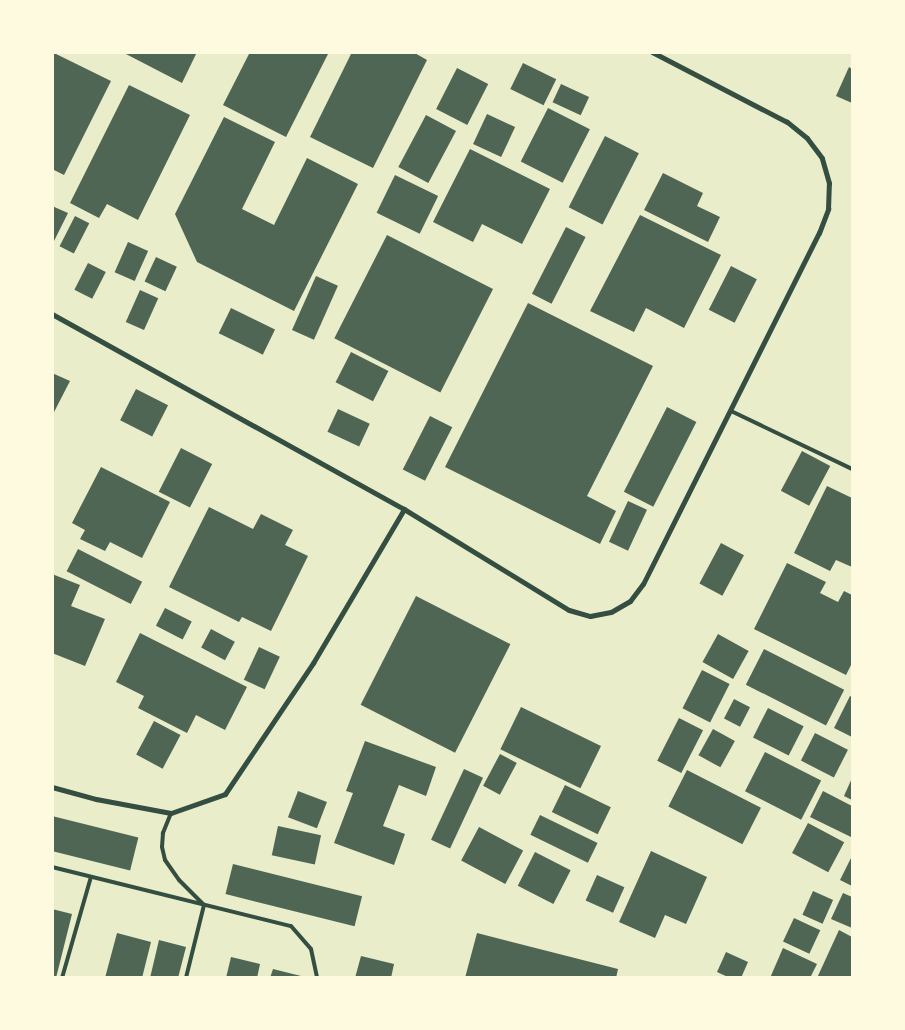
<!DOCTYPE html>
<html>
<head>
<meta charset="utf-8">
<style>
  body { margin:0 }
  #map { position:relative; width:905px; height:1030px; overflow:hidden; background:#e9edc9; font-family:"Exo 2",sans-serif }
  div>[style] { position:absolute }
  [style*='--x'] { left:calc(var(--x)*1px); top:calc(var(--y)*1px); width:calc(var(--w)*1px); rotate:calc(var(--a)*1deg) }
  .building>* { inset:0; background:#4f6655; transform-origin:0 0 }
  .service>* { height:4px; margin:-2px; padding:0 2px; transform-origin:2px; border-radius:2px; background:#344e41 }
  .minor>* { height:5px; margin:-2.5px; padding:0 2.5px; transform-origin:2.5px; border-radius:2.5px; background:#344e41 }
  span { translate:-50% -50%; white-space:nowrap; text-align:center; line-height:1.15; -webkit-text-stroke:4px #fefae0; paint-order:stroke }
  .frame { position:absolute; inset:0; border:54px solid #fefae0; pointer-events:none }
</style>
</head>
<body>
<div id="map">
  <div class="building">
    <i style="clip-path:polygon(52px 52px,111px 81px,64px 175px,52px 169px)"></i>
    <i style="clip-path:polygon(122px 52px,197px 52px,182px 83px)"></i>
    <i style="clip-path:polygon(250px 52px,329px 52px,286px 137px,223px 105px)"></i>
    <i style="clip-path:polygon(352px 52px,413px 52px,427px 60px,373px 168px,310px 137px)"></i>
    <i style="left:523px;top:63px;width:37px;height:29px;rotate:26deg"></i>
    <i style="clip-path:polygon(849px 67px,852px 69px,852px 103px,836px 96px)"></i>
    <i style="left:457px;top:68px;width:35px;height:46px;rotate:27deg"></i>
    <i style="left:561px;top:84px;width:31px;height:20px;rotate:25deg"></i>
    <i style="clip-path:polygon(129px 85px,190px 115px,138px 220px,107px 204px,99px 218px,70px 203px)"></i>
    <i style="left:548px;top:108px;width:47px;height:60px;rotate:27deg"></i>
    <i style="left:487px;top:114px;width:31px;height:33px;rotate:25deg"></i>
    <i style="left:426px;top:115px;width:34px;height:59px;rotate:28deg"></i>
    <i style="clip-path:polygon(224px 117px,275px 142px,242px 209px,274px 225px,307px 158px,358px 184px,294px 311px,197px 262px,175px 214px)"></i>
    <i style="left:605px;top:136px;width:38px;height:80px;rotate:27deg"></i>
    <i style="clip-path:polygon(470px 149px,550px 189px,522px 244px,482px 224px,473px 242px,433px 222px)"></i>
    <i style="clip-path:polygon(663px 173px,703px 193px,697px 206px,720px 217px,708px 242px,644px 210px)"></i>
    <i style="left:395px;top:175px;width:48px;height:42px;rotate:26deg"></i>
    <i style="clip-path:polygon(52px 206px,68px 213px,54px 241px,52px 240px)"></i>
    <i style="clip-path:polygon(640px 215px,721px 255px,684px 328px,646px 308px,634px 332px,590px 311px)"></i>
    <i style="left:75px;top:216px;width:16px;height:34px;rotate:27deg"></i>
    <i style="left:566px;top:227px;width:22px;height:75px;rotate:27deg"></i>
    <i style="left:387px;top:235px;width:119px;height:116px;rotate:27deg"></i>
    <i style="left:128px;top:242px;width:22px;height:33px;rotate:24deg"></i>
    <i style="left:156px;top:257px;width:23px;height:27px;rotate:25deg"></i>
    <i style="left:88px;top:263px;width:20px;height:30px;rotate:27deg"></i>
    <i style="left:731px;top:266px;width:29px;height:49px;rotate:27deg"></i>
    <i style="left:316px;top:276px;width:24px;height:59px;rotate:24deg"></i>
    <i style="left:140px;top:290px;width:20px;height:35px;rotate:24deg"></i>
    <i style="clip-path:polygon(528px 303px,653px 366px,587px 496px,616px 511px,600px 544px,445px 467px)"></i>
    <i style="left:231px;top:308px;width:49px;height:28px;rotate:26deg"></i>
    <i style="left:351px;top:352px;width:42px;height:34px;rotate:27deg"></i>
    <i style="clip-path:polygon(52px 373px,70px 381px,52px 416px)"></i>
    <i style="left:136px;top:389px;width:36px;height:35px;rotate:27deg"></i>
    <i style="left:667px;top:407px;width:33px;height:95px;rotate:27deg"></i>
    <i style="left:338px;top:409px;width:35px;height:25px;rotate:25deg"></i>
    <i style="left:430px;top:416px;width:25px;height:60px;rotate:27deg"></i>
    <i style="left:181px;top:448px;width:35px;height:49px;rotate:27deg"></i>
    <i style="left:802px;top:451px;width:32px;height:45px;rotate:28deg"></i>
    <i style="clip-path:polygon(101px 467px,170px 502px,142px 558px,110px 542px,105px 551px,80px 539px,85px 530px,72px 523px)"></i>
    <i style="clip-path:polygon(827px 486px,852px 498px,852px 567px,836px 560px,830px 571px,794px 553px)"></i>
    <i style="left:628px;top:501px;width:21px;height:45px;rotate:25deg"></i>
    <i style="clip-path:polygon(209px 507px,253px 529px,261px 514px,293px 530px,285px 545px,308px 556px,271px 631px,242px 617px,239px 622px,169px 587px)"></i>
    <i style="left:721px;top:543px;width:26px;height:46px;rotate:28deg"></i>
    <i style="left:78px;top:549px;width:72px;height:25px;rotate:27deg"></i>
    <i style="clip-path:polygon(787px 563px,826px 582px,820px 593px,838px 602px,844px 591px,852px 595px,852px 663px,846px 675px,754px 629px)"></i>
    <i style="clip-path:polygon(52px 574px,80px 585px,71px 606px,105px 619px,85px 666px,52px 653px)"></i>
    <i style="left:416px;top:596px;width:106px;height:122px;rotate:27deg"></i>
    <i style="left:165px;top:608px;width:30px;height:20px;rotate:27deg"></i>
    <i style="left:211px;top:629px;width:27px;height:21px;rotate:28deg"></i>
    <i style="clip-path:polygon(140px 633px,247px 687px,225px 730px,196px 715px,187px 733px,138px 708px,144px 696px,116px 682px)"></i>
    <i style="left:718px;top:634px;width:35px;height:32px;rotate:29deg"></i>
    <i style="left:259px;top:647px;width:23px;height:36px;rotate:25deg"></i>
    <i style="left:764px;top:649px;width:90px;height:40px;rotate:27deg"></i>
    <i style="left:702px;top:670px;width:31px;height:43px;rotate:27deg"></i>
    <i style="clip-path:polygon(850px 696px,852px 697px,852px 737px,834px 728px)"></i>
    <i style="left:734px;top:699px;width:18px;height:22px;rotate:27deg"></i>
    <i style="left:521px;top:707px;width:89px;height:47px;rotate:26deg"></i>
    <i style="left:768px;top:708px;width:40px;height:33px;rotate:27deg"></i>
    <i style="left:679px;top:718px;width:27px;height:48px;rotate:27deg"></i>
    <i style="left:154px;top:721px;width:30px;height:38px;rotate:28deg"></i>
    <i style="left:713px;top:729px;width:25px;height:30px;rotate:29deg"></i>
    <i style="left:815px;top:733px;width:37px;height:31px;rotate:27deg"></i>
    <i style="clip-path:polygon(365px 741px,436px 767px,426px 796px,399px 785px,383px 826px,405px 834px,394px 865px,334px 843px,353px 793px,346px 791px)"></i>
    <i style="left:765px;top:752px;width:63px;height:44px;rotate:27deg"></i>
    <i style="left:500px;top:754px;width:19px;height:36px;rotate:28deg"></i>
    <i style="left:464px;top:769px;width:21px;height:78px;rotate:25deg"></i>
    <i style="left:687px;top:770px;width:83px;height:41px;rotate:27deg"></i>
    <i style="clip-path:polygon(852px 778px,852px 800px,844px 796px)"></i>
    <i style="left:565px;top:785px;width:51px;height:30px;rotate:26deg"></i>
    <i style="left:298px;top:791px;width:31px;height:28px;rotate:21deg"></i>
    <i style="clip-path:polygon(823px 791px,852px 806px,851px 837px,810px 817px)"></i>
    <i style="left:540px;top:815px;width:64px;height:22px;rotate:26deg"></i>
    <i style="left:52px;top:816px;width:89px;height:34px;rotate:14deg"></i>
    <i style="left:808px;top:823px;width:41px;height:34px;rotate:28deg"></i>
    <i style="left:278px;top:826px;width:44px;height:30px;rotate:12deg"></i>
    <i style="left:479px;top:827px;width:50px;height:38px;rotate:28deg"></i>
    <i style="clip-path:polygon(651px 851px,707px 877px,686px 924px,665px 915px,655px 938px,619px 922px)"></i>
    <i style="left:535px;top:852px;width:40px;height:38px;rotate:27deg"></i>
    <i style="clip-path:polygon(852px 856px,852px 886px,840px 880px)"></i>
    <i style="left:233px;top:864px;width:133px;height:31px;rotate:14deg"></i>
    <i style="left:597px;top:875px;width:30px;height:28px;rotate:24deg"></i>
    <i style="left:813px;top:891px;width:22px;height:26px;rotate:24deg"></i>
    <i style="clip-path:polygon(843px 893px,852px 897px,852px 928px,831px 919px)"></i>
    <i style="clip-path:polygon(52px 909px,72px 914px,56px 978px,52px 978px)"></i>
    <i style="left:794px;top:918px;width:29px;height:26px;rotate:25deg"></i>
    <i style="clip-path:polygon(839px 930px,852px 937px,852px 978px,817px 978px)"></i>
    <i style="clip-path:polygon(117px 933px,151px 942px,142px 978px,105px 978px)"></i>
    <i style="clip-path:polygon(477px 933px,618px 969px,616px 978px,465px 978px)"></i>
    <i style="clip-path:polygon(159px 940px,186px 947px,178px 978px,150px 978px)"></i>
    <i style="clip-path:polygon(783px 948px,817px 964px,810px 978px,770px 978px)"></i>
    <i style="clip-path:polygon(726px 952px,748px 962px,741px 978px,730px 978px,717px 972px)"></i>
    <i style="clip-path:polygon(361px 956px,394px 964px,391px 978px,355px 978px)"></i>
    <i style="clip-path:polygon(231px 957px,260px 964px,257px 978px,226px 978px)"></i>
    <i style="clip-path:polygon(273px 969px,305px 977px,305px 978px,270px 978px)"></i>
  </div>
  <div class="service">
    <i style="--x:731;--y:411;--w:134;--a:25.6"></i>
    <i style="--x:171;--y:813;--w:22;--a:112"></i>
    <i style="--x:163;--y:833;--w:14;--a:94"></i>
    <i style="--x:162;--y:847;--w:13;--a:77"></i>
    <i style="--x:165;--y:860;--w:24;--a:55"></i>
    <i style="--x:179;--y:880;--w:35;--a:45"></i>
    <i style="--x:204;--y:905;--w:75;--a:103.9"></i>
    <i style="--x:52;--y:867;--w:246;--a:13.9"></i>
    <i style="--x:291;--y:926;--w:30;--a:49"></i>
    <i style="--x:311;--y:949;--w:30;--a:78"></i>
    <i style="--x:62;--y:978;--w:105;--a:-74"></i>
  </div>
  <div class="minor">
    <i style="--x:52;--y:314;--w:402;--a:29"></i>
    <i style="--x:404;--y:509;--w:193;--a:31.5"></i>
    <i style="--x:569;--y:610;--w:22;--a:16"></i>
    <i style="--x:590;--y:616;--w:21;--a:-11"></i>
    <i style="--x:611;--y:612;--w:22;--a:-30"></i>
    <i style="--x:630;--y:601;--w:21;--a:-53"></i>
    <i style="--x:643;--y:584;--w:393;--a:-63.4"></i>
    <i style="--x:819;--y:233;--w:26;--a:-69"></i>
    <i style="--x:828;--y:209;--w:26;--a:-88"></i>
    <i style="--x:829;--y:183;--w:26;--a:-106"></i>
    <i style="--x:822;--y:158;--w:25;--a:-127"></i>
    <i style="--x:807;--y:138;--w:26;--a:-141"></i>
    <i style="--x:787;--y:122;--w:152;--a:-152.6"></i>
    <i style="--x:52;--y:787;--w:46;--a:15.3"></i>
    <i style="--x:96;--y:799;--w:76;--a:10.6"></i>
    <i style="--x:171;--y:813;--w:57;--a:-19.4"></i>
    <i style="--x:225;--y:794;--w:158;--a:-56.1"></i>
    <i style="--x:313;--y:663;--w:179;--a:-59.4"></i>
  </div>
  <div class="frame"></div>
</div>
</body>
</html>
